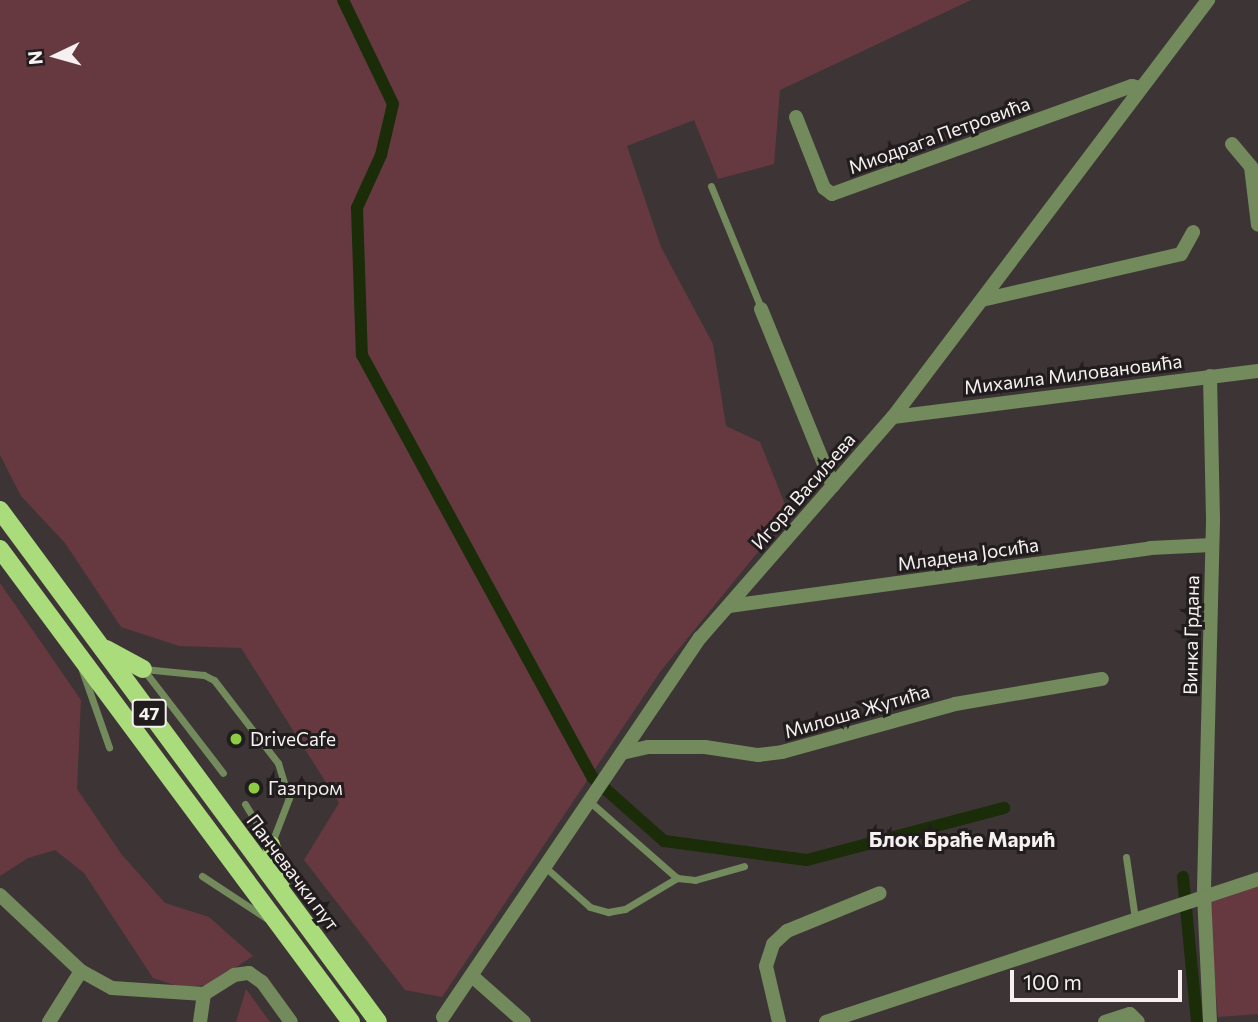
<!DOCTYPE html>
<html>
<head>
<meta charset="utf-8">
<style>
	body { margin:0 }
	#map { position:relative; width:1258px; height:1022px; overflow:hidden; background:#3d3435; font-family:Commissioner,sans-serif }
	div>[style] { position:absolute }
	.green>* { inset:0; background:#663941 }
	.canal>* { height:12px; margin:-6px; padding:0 6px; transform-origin:6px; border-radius:6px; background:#1b2c08 }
	.service>* { height:7px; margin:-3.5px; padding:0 3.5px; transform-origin:3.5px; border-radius:3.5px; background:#728a5c }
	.minor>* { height:14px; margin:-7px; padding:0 7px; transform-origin:7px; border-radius:7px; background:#728a5c }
	.primary>* { height:18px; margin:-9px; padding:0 9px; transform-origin:9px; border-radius:9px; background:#abdc7b }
	.dots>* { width:19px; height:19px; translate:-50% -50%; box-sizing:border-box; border:4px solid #211c1d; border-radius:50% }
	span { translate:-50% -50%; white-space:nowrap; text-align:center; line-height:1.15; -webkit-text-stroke:6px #211c1d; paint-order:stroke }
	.shield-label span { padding:2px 5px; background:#211c1d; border:2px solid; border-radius:5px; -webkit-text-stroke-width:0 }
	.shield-label { font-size:18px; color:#f6f0f0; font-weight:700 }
	.street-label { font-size:19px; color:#f6f0f0 }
	.poi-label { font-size:19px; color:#f6f0f0 }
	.left { translate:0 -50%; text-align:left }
	.neighbourhood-label { font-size:21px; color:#f6f0f0; font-weight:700 }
	.north { position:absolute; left:21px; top:21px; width:70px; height:70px; -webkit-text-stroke:5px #211c1d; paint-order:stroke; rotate:265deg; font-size:19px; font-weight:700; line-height:28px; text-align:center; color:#f6f0f0 }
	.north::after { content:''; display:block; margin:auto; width:24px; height:32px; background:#f6f0f0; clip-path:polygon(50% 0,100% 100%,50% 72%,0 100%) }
	.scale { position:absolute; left:1010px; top:970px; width:172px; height:32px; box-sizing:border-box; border:4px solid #f6f0f0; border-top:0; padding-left:9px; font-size:21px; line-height:24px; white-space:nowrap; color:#f6f0f0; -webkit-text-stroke:5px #211c1d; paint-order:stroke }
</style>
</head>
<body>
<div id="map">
	<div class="green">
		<div style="clip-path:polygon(0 0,971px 0,780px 90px,774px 164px,718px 179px,694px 120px,627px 146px,661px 247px,713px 344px,726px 426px,760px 442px,789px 514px,660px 672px,442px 997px,405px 990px,304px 860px,339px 803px,241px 648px,179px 646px,121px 627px,65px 543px,21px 496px,0 455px)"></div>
		<div style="clip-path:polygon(0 583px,81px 700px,77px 789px,122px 855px,165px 903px,209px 917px,253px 956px,209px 985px,180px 987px,153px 978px,84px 873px,55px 850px,28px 858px,0 876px)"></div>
		<div style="clip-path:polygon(1258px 885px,1258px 1014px,1218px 1017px,1207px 898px)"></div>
		<div style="clip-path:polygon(246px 989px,270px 1022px,236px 1022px)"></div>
	</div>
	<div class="canal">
		<div style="left:343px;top:0;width:115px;rotate:64.3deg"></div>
		<div style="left:393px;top:104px;width:52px;rotate:103.2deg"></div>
		<div style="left:381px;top:155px;width:58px;rotate:114.4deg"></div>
		<div style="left:357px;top:208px;width:147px;rotate:88.1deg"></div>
		<div style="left:362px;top:355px;width:482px;rotate:61.4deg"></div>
		<div style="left:593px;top:778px;width:95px;rotate:41.6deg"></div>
		<div style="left:664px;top:841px;width:144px;rotate:7.6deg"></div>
		<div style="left:807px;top:860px;width:204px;rotate:-14.8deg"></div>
		<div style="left:1183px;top:877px;width:146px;rotate:84.5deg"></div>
	</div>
	<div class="service">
		<div style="left:711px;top:186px;width:132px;rotate:67.7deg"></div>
		<div style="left:143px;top:669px;width:131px;rotate:52.4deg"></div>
		<div style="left:144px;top:669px;width:60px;rotate:5.7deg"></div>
		<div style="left:204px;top:675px;width:11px;rotate:27deg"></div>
		<div style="left:214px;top:680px;width:105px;rotate:52.4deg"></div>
		<div style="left:278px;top:763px;width:37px;rotate:73deg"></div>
		<div style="left:289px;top:798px;width:50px;rotate:111deg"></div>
		<div style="left:82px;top:670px;width:82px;rotate:70.7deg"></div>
		<div style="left:589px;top:801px;width:117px;rotate:41.2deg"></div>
		<div style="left:245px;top:804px;width:48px;rotate:58.6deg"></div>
		<div style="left:1126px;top:857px;width:63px;rotate:81.7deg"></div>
		<div style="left:545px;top:867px;width:60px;rotate:41.6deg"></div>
		<div style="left:590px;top:907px;width:19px;rotate:16deg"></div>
		<div style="left:608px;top:912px;width:17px;rotate:-10deg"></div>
		<div style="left:625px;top:909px;width:61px;rotate:-30.8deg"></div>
		<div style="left:677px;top:878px;width:18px;rotate:6deg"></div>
		<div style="left:695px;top:880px;width:51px;rotate:-15.9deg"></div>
		<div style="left:202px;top:876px;width:80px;rotate:33.3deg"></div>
	</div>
	<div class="minor">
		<div style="left:796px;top:117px;width:76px;rotate:68.5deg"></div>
		<div style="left:824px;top:188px;width:10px;rotate:37deg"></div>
		<div style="left:832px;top:194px;width:319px;rotate:-19.8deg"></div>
		<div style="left:1132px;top:86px;width:9px;rotate:13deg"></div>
		<div style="left:1232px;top:144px;width:30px;rotate:50deg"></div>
		<div style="left:1251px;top:167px;width:58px;rotate:83.1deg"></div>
		<div style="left:982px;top:300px;width:204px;rotate:-13deg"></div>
		<div style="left:1181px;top:254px;width:25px;rotate:-61deg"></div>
		<div style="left:761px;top:309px;width:191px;rotate:67.9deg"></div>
		<div style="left:1210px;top:376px;width:145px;rotate:88.8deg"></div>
		<div style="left:1213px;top:521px;width:374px;rotate:91.4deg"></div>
		<div style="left:1204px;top:895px;width:127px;rotate:87.3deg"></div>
		<div style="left:893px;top:417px;width:368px;rotate:-7.2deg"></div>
		<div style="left:729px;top:606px;width:425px;rotate:-7.8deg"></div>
		<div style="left:1150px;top:548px;width:62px;rotate:-2.8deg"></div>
		<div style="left:622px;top:753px;width:27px;rotate:-13deg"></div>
		<div style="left:648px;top:747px;width:57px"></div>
		<div style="left:705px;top:747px;width:54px;rotate:8.6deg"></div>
		<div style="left:758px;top:755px;width:24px;rotate:-7deg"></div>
		<div style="left:782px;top:752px;width:180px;rotate:-15.5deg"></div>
		<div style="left:955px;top:704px;width:149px;rotate:-9.7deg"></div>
		<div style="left:0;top:895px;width:111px;rotate:43.2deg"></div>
		<div style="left:81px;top:971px;width:35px;rotate:29deg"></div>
		<div style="left:112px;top:988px;width:92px;rotate:3.7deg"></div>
		<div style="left:204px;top:994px;width:36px;rotate:-32deg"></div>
		<div style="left:234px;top:975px;width:15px;rotate:-8deg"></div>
		<div style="left:249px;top:973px;width:16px;rotate:35deg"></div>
		<div style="left:262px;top:982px;width:49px;rotate:54.1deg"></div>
		<div style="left:472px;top:976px;width:69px;rotate:41.5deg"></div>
		<div style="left:443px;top:1017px;width:458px;rotate:-55.9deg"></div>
		<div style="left:700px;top:638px;width:293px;rotate:-48.9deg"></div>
		<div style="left:893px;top:417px;width:523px;rotate:-52.93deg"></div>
		<div style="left:49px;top:1022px;width:60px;rotate:-57.9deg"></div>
		<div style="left:200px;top:1022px;width:28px;rotate:-82deg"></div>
		<div style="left:779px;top:1022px;width:57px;rotate:-103.1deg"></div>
		<div style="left:766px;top:966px;width:23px;rotate:-72deg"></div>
		<div style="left:773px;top:944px;width:19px;rotate:-43deg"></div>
		<div style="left:787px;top:931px;width:100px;rotate:-22.2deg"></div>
		<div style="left:826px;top:1022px;width:455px;rotate:-18.3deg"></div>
		<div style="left:1105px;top:1022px;width:26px;rotate:-18deg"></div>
		<div style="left:1130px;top:1014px;width:11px;rotate:45deg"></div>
	</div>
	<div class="primary">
		<div style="left:0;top:510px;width:636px;rotate:53.56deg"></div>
		<div style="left:0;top:549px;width:589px;rotate:53.42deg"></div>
		<div style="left:106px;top:649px;width:42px;rotate:28.4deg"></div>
		<div style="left:271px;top:845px;width:38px;rotate:75deg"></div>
	</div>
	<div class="dots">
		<div style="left:236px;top:739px;background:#8ecd43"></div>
		<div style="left:254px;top:788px;background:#8ecd43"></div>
	</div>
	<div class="shield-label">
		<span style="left:149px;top:713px">47</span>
	</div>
	<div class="street-label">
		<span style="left:939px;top:135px;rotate:-20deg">Миодрага Петровића</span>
		<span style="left:1073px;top:374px;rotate:-7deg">Михаила Миловановића</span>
		<span style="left:803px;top:491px;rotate:-49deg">Игора Васиљева</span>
		<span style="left:968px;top:554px;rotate:-8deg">Младена Јосића</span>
		<span style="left:1191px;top:635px;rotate:-89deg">Винка Грдана</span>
		<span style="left:857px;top:711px;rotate:-16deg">Милоша Жутића</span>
		<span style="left:293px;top:872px;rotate:53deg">Панчевачки пут</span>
	</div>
	<div class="poi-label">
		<span class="left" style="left:250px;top:739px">DriveCafe</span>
		<span class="left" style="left:268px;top:788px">Газпром</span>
	</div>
	<div class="neighbourhood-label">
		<span style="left:962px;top:839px">Блок Браће Марић</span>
	</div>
	<div class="north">N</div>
	<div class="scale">100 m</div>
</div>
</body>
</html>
